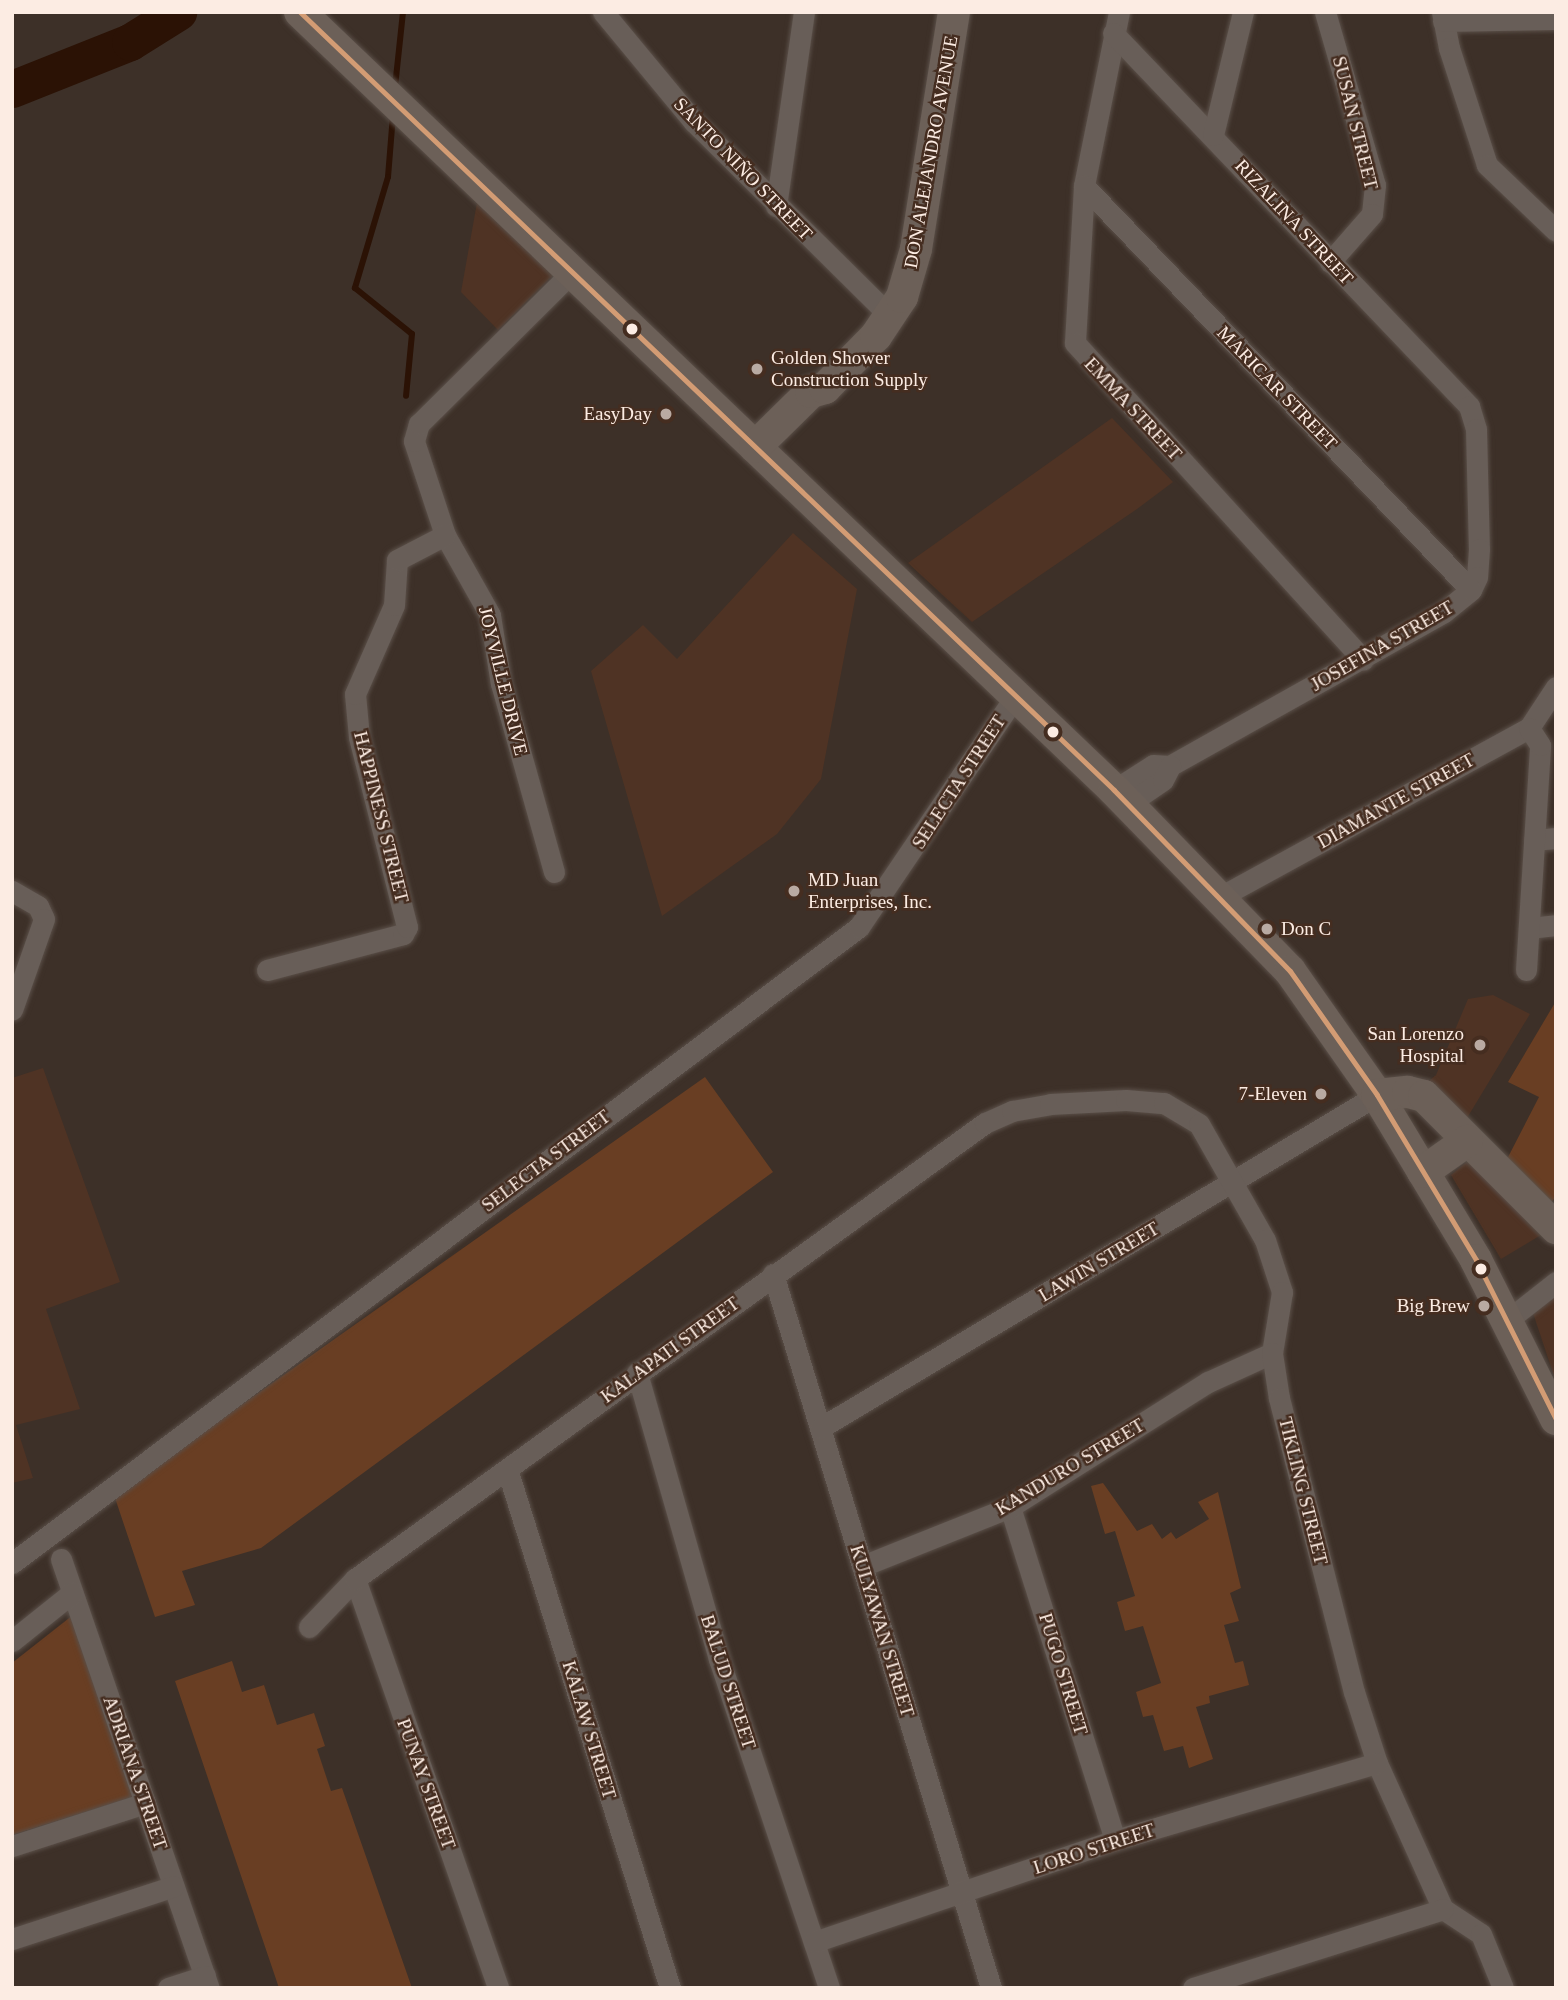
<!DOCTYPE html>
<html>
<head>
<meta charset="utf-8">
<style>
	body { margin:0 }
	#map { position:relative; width:1568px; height:2000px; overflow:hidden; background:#3d3028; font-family:Georgia,serif }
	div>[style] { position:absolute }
	.built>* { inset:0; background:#4f3324 }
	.green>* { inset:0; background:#693e23 }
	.stream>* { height:6px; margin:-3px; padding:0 3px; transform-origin:3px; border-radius:3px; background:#2b1205 }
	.river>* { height:37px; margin:-18.5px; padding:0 18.5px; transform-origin:18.5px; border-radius:18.5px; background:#2b1205 }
	.roads { filter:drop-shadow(0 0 2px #5a4f48) drop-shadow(0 0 2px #5a4f48) }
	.street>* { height:21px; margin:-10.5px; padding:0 10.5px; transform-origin:10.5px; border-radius:10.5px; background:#685e58 }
	.secondary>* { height:32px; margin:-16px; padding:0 16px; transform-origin:16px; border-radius:16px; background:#6c6058 }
	.bus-1>* { height:5px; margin:-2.5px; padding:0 2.5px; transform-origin:2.5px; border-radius:2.5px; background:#d39c74 }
	.dots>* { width:19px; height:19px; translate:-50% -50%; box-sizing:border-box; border:4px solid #452d20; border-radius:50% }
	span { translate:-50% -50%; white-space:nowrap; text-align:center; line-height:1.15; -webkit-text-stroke:5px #452d20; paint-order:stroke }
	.street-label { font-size:19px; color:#fcece3 }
	.poi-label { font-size:19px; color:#fcece3 }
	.left { translate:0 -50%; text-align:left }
	.right { translate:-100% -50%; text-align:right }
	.frame { position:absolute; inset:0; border:14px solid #fcece3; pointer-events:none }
</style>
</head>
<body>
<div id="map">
	<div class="built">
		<div style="clip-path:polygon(478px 197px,554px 274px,498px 330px,461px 292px)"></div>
		<div style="clip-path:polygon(1112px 418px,1173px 482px,1137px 509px,972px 622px,908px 563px)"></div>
		<div style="clip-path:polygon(793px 533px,857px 589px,821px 779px,777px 834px,662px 916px,591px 671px,643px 625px,677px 659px)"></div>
		<div style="clip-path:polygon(1493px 995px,1530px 1014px,1464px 1123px,1423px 1086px,1436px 1075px,1468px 999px)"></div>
		<div style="clip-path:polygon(43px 1068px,120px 1282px,46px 1309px,80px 1409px,16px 1425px,33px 1478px,12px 1483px,12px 1078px)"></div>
		<div style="clip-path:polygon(1469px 1160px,1541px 1235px,1501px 1259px,1451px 1175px)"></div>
		<div style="clip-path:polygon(1556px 1288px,1556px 1382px,1531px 1307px)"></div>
	</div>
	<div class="green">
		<div style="clip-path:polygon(1556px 1001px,1556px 1197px,1550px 1203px,1506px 1161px,1539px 1097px,1508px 1082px)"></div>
		<div style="clip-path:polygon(705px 1077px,773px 1172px,261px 1548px,182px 1571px,195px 1605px,155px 1617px,114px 1495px)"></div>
		<div style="clip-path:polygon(1103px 1483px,1137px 1531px,1152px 1524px,1162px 1539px,1171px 1532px,1176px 1539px,1209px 1519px,1198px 1502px,1218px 1492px,1241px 1588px,1230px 1593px,1239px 1621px,1224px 1625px,1235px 1663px,1243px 1661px,1249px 1685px,1209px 1696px,1210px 1703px,1196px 1707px,1213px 1759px,1189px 1768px,1183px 1746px,1164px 1751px,1153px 1715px,1143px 1717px,1136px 1692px,1161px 1683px,1143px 1626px,1125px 1631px,1117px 1602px,1135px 1596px,1115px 1531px,1105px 1534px,1091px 1486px)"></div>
		<div style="clip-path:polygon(73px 1615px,139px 1795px,12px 1835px,12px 1663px)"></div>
		<div style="clip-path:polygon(232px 1661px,242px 1692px,264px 1685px,277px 1725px,314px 1713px,325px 1746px,317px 1749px,331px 1791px,342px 1788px,412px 1988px,279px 1988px,175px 1681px)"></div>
	</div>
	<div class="stream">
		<div style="left:395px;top:87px;width:75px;rotate:-83.9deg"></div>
		<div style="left:393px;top:115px;width:62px;rotate:94.6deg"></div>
		<div style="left:388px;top:177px;width:116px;rotate:106.6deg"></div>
		<div style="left:355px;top:288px;width:73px;rotate:38.9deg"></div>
		<div style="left:412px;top:334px;width:62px;rotate:95.5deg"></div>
	</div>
	<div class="river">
		<div style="left:12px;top:89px;width:127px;rotate:-21.7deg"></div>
		<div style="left:130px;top:42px;width:57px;rotate:-32deg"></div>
	</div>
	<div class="roads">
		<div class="street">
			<div style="left:603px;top:12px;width:143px;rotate:50.4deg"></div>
			<div style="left:694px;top:122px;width:277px;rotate:44.7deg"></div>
			<div style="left:1119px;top:12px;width:177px;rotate:101.4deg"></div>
			<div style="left:1084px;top:186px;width:157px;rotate:93.3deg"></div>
			<div style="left:1075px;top:343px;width:428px;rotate:47.7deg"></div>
			<div style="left:1325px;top:12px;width:180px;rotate:73.9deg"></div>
			<div style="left:1375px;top:185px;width:29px;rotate:96deg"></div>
			<div style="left:1372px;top:214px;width:64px;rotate:131.2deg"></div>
			<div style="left:1442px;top:12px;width:37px;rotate:79deg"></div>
			<div style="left:1449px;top:48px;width:123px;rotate:72deg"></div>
			<div style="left:1487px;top:165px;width:95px;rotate:43.7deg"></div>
			<div style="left:1443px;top:21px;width:113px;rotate:-1deg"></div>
			<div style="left:1113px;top:33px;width:516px;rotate:46.34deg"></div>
			<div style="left:1469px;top:406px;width:24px;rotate:73deg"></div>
			<div style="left:1476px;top:429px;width:120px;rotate:88.6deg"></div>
			<div style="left:1479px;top:549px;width:28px;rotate:94deg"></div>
			<div style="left:1477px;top:577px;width:14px;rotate:115deg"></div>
			<div style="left:1471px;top:590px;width:35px;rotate:141deg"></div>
			<div style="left:1444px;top:612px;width:314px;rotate:150.7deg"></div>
			<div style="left:1170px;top:766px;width:17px;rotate:-177deg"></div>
			<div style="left:1153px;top:765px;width:46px;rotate:147.3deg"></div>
			<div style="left:1213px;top:135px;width:127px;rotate:-76.3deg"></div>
			<div style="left:1084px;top:186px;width:559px;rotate:46.23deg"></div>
			<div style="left:776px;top:206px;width:196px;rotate:-81.8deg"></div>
			<div style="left:1128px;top:804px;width:42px;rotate:-34.4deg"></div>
			<div style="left:1163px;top:780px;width:16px;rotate:-63deg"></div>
			<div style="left:1534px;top:840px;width:22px;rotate:-5deg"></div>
			<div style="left:554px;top:872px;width:195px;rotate:-105.7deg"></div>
			<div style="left:501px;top:684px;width:70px;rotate:-99.1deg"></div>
			<div style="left:490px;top:615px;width:92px;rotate:-119.4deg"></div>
			<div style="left:445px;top:535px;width:99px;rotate:-108.3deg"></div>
			<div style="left:414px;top:441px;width:18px;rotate:-74deg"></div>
			<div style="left:419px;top:424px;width:216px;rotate:-44.8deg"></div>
			<div style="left:12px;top:891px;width:30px;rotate:30deg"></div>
			<div style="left:38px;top:906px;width:14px;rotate:65deg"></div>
			<div style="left:44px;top:919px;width:96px;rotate:109.4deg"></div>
			<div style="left:1220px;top:897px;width:352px;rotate:-28.7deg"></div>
			<div style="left:1529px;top:728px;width:49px;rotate:-56.6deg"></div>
			<div style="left:1529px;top:928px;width:27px;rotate:-6deg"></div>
			<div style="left:267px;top:970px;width:141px;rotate:-14.8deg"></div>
			<div style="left:403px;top:934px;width:8px;rotate:-60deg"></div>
			<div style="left:407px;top:927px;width:196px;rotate:-104.2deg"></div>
			<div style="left:359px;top:737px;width:43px;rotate:-95.3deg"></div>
			<div style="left:355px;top:694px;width:97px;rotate:-66.3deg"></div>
			<div style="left:394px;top:605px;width:45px;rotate:-86.2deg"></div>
			<div style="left:397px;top:560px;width:54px;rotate:-27.5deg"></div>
			<div style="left:1526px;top:970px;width:225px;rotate:-86.4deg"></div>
			<div style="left:1540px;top:745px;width:20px;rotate:-123deg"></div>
			<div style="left:773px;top:1274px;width:747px;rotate:73.02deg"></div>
			<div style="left:1509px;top:1319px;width:60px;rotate:-38.2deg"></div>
			<div style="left:637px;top:1373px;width:298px;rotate:74deg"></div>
			<div style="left:719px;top:1659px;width:347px;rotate:71.5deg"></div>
			<div style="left:820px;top:1428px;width:649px;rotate:-30.87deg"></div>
			<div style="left:508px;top:1472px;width:541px;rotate:72.57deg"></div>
			<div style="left:1010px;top:1507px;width:349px;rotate:72.5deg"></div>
			<div style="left:61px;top:1559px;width:454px;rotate:71deg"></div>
			<div style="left:12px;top:1563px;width:1059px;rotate:-36.9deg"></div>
			<div style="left:859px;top:927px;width:278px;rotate:-55.9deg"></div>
			<div style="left:862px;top:1566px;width:159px;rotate:-21.7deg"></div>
			<div style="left:1010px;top:1507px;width:234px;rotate:-32.3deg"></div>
			<div style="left:1208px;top:1382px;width:70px;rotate:-24.4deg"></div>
			<div style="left:355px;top:1579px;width:433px;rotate:70.7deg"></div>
			<div style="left:309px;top:1627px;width:66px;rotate:-46.2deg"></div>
			<div style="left:355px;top:1579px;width:778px;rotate:-35.9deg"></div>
			<div style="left:985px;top:1123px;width:30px;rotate:-24deg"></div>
			<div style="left:1012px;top:1111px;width:39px;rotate:-10deg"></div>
			<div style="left:1050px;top:1104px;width:76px;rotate:-3deg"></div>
			<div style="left:1126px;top:1100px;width:38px;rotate:5deg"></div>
			<div style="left:1164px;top:1103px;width:41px;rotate:31deg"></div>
			<div style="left:1199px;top:1124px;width:133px;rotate:60.4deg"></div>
			<div style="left:1265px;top:1240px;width:55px;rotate:71.9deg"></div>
			<div style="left:1282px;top:1292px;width:62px;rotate:99.3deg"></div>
			<div style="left:1272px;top:1353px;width:46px;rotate:81.2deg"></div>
			<div style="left:1279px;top:1398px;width:303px;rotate:75.7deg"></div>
			<div style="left:1354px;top:1692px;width:75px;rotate:72.1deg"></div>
			<div style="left:1377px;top:1763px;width:160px;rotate:65.7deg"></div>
			<div style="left:1443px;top:1909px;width:45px;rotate:33.3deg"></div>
			<div style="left:1481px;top:1934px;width:58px;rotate:67.8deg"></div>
			<div style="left:12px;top:1641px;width:77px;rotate:-38.7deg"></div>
			<div style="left:12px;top:1846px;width:140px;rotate:-17.9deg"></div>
			<div style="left:12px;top:1939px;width:170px;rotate:-18.1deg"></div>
			<div style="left:814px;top:1942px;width:318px;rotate:-18.7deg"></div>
			<div style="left:1115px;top:1840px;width:273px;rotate:-16.4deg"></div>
			<div style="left:168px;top:1988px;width:39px;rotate:-18deg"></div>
			<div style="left:1193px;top:1988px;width:262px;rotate:-17.5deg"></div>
		</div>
		<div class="secondary">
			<div style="left:300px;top:12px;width:1126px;rotate:43.7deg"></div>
			<div style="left:1114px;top:790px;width:252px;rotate:45.8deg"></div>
			<div style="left:1290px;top:971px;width:151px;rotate:54.9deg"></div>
			<div style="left:1377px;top:1095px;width:192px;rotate:59deg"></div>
			<div style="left:1476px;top:1260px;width:178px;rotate:63.3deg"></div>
			<div style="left:755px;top:447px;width:78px;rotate:-44.5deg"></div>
			<div style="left:811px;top:392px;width:15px;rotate:-16deg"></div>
			<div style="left:825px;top:388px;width:73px;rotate:-45.6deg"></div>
			<div style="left:876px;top:336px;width:47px;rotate:-56.3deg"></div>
			<div style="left:902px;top:297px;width:50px;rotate:-73.7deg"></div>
			<div style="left:916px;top:249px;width:240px;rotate:-80.9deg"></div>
			<div style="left:1377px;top:1095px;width:31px;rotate:-6deg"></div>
			<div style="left:1408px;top:1092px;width:16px;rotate:14deg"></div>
			<div style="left:1424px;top:1096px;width:187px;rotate:45deg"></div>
			<div style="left:1423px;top:1172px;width:54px;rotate:-35.2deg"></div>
		</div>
	</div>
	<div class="bus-1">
		<div style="left:300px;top:12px;width:1126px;rotate:43.7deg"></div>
		<div style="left:1114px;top:790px;width:252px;rotate:45.8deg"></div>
		<div style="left:1290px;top:971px;width:151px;rotate:54.9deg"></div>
		<div style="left:1377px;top:1095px;width:192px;rotate:59deg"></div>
		<div style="left:1476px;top:1260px;width:178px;rotate:63.3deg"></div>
	</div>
	<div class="dots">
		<div style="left:632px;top:329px;background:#fcece3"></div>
		<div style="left:757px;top:369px;background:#b9aaa2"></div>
		<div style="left:666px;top:414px;background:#b9aaa2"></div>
		<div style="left:1053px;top:732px;background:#fcece3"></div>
		<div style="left:794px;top:891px;background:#b9aaa2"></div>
		<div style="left:1267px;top:929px;background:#b9aaa2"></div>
		<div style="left:1480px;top:1045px;background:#b9aaa2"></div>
		<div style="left:1321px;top:1094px;background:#b9aaa2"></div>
		<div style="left:1481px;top:1269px;background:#fcece3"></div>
		<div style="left:1484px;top:1306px;background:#b9aaa2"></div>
	</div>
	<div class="street-label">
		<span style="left:1355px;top:123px;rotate:76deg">SUSAN STREET</span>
		<span style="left:931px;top:152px;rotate:-80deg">DON ALEJANDRO AVENUE</span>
		<span style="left:743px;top:169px;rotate:46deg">SANTO NIÑO STREET</span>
		<span style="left:1294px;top:222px;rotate:47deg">RIZALINA STREET</span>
		<span style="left:1277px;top:388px;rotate:46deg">MARICAR STREET</span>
		<span style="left:1133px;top:409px;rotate:47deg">EMMA STREET</span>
		<span style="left:1382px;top:646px;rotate:-30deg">JOSEFINA STREET</span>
		<span style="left:503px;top:681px;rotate:76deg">JOYVILLE DRIVE</span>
		<span style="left:959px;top:782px;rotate:-57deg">SELECTA STREET</span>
		<span style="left:1396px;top:801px;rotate:-29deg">DIAMANTE STREET</span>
		<span style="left:381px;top:817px;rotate:76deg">HAPPINESS STREET</span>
		<span style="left:546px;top:1161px;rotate:-37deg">SELECTA STREET</span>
		<span style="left:1099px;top:1262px;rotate:-31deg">LAWIN STREET</span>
		<span style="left:670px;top:1350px;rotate:-36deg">KALAPATI STREET</span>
		<span style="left:1070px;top:1467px;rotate:-31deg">KANDURO STREET</span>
		<span style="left:1303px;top:1491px;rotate:76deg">TIKLING STREET</span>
		<span style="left:882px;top:1631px;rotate:73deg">KULYAWAN STREET</span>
		<span style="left:1063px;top:1674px;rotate:73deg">PUGO STREET</span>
		<span style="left:728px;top:1682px;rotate:72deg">BALUD STREET</span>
		<span style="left:589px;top:1730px;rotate:73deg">KALAW STREET</span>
		<span style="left:135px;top:1773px;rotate:71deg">ADRIANA STREET</span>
		<span style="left:426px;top:1784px;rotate:70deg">PUNAY STREET</span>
		<span style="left:1094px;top:1849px;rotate:-18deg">LORO STREET</span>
	</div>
	<div class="poi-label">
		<span class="left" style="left:771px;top:369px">Golden Shower<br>Construction Supply</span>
		<span class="right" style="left:652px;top:414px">EasyDay</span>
		<span class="left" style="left:808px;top:891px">MD Juan<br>Enterprises, Inc.</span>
		<span class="left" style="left:1281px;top:929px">Don C</span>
		<span class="right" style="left:1464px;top:1045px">San Lorenzo<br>Hospital</span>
		<span class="right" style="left:1307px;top:1094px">7-Eleven</span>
		<span class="right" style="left:1470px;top:1306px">Big Brew</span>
	</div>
	<div class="frame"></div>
</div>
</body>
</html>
